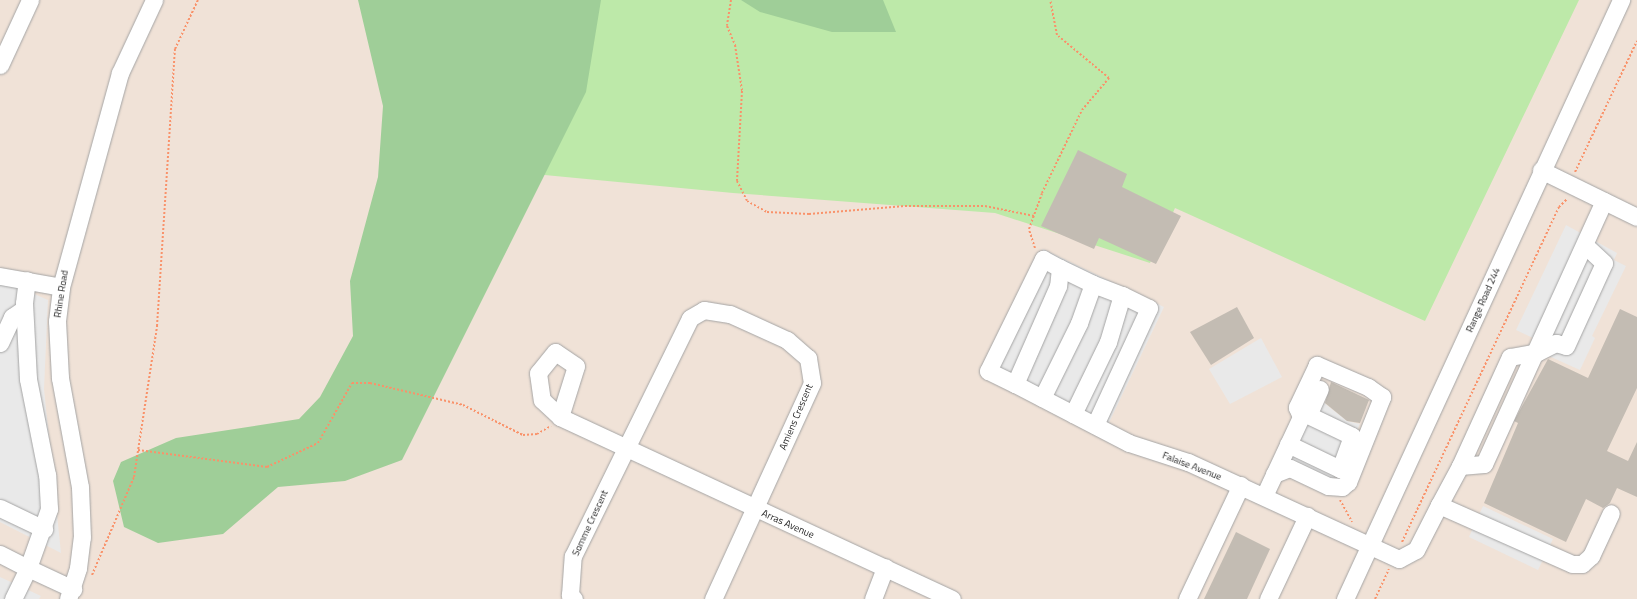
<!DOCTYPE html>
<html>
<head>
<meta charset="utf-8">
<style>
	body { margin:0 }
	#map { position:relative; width:1637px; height:599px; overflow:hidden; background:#efede3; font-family:"Titillium Web",sans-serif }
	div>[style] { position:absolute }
	.military>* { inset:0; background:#f0e2d7 }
	.grass>* { inset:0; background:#bde9a9 }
	.forest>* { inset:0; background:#9fce98 }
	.parking>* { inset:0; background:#e9e9e9 }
	.building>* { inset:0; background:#c3bcb3 }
	.path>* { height:2px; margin-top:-1px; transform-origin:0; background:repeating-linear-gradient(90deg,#f9926a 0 2px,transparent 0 4px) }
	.roads { filter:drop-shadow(0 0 1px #a4a4a4) drop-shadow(0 0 1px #a4a4a4) }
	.minor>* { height:17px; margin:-8.5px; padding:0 8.5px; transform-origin:8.5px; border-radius:8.5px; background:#fff }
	span { translate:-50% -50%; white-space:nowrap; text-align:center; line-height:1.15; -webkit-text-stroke:3.5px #fff; paint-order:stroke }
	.street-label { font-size:10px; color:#1d1d1d }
</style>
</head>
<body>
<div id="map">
	<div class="military">
		<div style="clip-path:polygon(0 0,1637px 0,1637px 599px,0 599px)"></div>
	</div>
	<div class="grass">
		<div style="clip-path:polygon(396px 0,1579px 0,1425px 321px,1175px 208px,1150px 263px,995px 213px,733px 193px,398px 161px)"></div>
	</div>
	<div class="forest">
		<div style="clip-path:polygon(358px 0,601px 0,586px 92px,402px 460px,345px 481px,278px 487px,223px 534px,158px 543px,124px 527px,113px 481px,121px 462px,176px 438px,299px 419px,320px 397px,353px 336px,350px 281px,378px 177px,383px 106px)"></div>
		<div style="clip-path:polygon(741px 0,883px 0,896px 32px,832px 32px,760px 12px)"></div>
	</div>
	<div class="parking">
		<div style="clip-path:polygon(1566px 225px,1617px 253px,1614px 260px,1626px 266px,1592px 336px,1595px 338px,1580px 370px,1551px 357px,1533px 338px,1516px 330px)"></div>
		<div style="clip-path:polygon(1043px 249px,1164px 307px,1106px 429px,984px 368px)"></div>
		<div style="clip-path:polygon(0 279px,48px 300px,44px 389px,61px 553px,0 522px)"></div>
		<div style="clip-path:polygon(1261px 338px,1282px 377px,1230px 404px,1209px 369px)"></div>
		<div style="clip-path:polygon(1323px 402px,1347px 421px,1360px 424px,1332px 482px,1288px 464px,1303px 420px)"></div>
		<div style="clip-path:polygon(1483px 506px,1553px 539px,1538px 570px,1469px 537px)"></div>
		<div style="clip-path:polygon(0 577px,41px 596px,39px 599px,0 599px)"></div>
	</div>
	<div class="building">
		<div style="clip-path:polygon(1078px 150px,1127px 174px,1122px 187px,1181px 216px,1156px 264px,1099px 238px,1094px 249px,1041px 226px)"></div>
		<div style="clip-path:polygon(1237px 307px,1254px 338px,1211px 365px,1190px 332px)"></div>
		<div style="clip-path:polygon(1620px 309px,1637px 317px,1637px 388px,1607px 451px,1628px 461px,1637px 442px,1637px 497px,1617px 488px,1610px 503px,1603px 508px,1586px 499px,1566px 542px,1484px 503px,1518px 423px,1514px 421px,1548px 359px,1588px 378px)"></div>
		<div style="clip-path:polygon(1331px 382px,1369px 400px,1360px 423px,1347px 421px,1325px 403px)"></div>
		<div style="clip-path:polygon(1236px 532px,1270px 549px,1247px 599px,1204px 599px)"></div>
	</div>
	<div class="path">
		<div style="left:731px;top:0;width:26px;rotate:99deg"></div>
		<div style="left:727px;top:26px;width:21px;rotate:67deg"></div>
		<div style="left:735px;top:45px;width:47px;rotate:81.3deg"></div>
		<div style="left:742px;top:91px;width:90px;rotate:93.2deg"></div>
		<div style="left:737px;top:181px;width:22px;rotate:63deg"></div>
		<div style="left:747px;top:201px;width:23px;rotate:29deg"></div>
		<div style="left:767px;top:212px;width:42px;rotate:2.7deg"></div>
		<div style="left:809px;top:214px;width:96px;rotate:-4.8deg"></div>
		<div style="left:905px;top:206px;width:80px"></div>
		<div style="left:985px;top:206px;width:50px;rotate:11.5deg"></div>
		<div style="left:1575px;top:172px;width:145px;rotate:-64.7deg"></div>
		<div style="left:1035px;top:248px;width:20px;rotate:-108deg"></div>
		<div style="left:1029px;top:229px;width:38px;rotate:-70deg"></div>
		<div style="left:1042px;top:193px;width:92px;rotate:-64.3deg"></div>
		<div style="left:1082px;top:110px;width:42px;rotate:-49.8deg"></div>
		<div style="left:1109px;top:78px;width:67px;rotate:-140.4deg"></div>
		<div style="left:1057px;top:35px;width:36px;rotate:-101deg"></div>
		<div style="left:138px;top:450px;width:130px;rotate:7.5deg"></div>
		<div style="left:267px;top:467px;width:56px;rotate:-25.2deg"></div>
		<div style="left:318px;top:443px;width:69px;rotate:-60.5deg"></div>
		<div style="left:352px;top:383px;width:18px"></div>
		<div style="left:370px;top:383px;width:96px;rotate:13.3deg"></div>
		<div style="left:463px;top:405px;width:67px;rotate:26.6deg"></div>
		<div style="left:523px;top:435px;width:14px;rotate:-4deg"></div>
		<div style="left:537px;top:434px;width:16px;rotate:-30deg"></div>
		<div style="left:1340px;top:500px;width:25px;rotate:61deg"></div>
		<div style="left:1402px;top:542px;width:370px;rotate:-64.9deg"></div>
		<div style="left:1559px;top:207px;width:11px;rotate:-45deg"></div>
		<div style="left:92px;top:575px;width:107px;rotate:-66.8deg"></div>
		<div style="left:134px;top:477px;width:153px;rotate:-81.3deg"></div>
		<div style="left:157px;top:326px;width:278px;rotate:-86.3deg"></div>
		<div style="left:175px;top:49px;width:54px;rotate:-64.9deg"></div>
		<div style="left:1375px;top:599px;width:33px;rotate:-65deg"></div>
	</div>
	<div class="roads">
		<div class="minor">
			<div style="left:0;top:65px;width:72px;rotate:-65.2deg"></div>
			<div style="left:1541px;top:170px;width:107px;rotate:26.1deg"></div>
			<div style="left:0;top:276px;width:62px;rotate:10.2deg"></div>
			<div style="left:1093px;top:284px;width:31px;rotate:21deg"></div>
			<div style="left:0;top:343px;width:29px;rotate:-65deg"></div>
			<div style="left:12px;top:317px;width:14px;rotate:-34deg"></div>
			<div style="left:1015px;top:384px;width:128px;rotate:27.4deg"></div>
			<div style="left:1129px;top:443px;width:62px;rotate:17.9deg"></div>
			<div style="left:1188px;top:462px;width:232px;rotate:24.7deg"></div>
			<div style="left:1399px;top:559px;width:19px;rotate:-28deg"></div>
			<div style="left:1416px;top:550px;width:51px;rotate:-62.9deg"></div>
			<div style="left:1439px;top:505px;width:145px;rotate:23.9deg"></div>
			<div style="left:1572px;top:564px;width:10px"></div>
			<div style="left:1582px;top:564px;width:12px;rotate:-42deg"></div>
			<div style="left:1591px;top:556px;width:47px;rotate:-65.1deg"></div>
			<div style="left:1042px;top:398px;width:84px;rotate:-63.7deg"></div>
			<div style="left:1079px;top:323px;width:41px;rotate:-70.3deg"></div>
			<div style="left:1093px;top:284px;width:37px;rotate:-154deg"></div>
			<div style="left:1060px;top:268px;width:18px;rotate:96deg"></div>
			<div style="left:1058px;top:286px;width:107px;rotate:113.7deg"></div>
			<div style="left:1015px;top:384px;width:30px;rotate:-154deg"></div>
			<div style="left:988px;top:371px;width:125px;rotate:-63.8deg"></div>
			<div style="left:1043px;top:259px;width:19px;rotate:28deg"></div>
			<div style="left:1073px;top:414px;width:80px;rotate:-64.1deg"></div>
			<div style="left:1108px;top:342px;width:49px;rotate:-73.4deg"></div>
			<div style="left:1122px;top:295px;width:30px;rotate:26deg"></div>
			<div style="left:1149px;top:308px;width:129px;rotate:114.8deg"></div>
			<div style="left:560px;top:417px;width:53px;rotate:-72.6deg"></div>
			<div style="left:576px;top:366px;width:25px;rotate:-146deg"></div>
			<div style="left:555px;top:352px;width:27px;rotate:129deg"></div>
			<div style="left:538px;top:373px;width:27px;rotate:82deg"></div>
			<div style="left:542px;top:400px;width:25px;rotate:43deg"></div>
			<div style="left:560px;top:417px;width:432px;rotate:24.9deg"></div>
			<div style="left:1288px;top:444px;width:58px;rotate:25.7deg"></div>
			<div style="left:1340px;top:469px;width:35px;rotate:-70deg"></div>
			<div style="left:1352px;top:436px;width:51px;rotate:-154.4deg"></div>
			<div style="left:1460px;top:466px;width:120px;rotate:-65.4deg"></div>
			<div style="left:1510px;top:357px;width:28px;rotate:-10deg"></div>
			<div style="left:1538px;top:352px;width:20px;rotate:-27deg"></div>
			<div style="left:1556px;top:343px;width:10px;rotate:17deg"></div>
			<div style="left:1566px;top:346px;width:91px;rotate:-65.4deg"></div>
			<div style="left:1604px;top:263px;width:26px;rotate:-137deg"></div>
			<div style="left:1274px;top:474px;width:17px;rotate:-21deg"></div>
			<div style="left:1290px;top:468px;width:42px;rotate:25.3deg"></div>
			<div style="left:1328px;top:486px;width:14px;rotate:4deg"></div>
			<div style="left:1342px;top:487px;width:8px;rotate:-40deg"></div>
			<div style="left:1348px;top:482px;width:92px;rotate:-68.2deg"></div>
			<div style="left:1382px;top:397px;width:17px;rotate:-144deg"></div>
			<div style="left:1368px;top:387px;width:56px;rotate:-156.7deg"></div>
			<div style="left:1317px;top:365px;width:47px;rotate:115.5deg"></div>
			<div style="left:1297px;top:407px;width:11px;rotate:68deg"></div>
			<div style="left:1264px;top:496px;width:87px;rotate:-64.9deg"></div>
			<div style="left:1301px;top:417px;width:11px;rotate:-34deg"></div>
			<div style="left:1310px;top:411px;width:24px;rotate:-66deg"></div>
			<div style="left:1439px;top:505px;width:44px;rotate:-61.7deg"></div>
			<div style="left:1460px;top:466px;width:24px;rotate:-5deg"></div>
			<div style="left:1484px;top:464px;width:289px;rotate:-65.5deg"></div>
			<div style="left:0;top:508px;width:49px;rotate:25.5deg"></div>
			<div style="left:0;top:554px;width:31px;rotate:27deg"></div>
			<div style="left:28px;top:568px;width:63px;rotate:-70.4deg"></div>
			<div style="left:49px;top:509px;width:34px;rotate:-93deg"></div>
			<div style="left:47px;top:475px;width:98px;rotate:-101.2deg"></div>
			<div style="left:28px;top:379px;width:76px;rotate:-93deg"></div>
			<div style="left:24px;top:303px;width:23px;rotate:-83deg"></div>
			<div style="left:13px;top:599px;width:34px;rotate:-64deg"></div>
			<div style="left:28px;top:568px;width:50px;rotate:25deg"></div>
			<div style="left:68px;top:599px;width:33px;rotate:-72deg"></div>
			<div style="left:78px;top:568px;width:31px;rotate:-83deg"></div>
			<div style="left:82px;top:537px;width:50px;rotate:-92.3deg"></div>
			<div style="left:80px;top:487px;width:111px;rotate:-100.4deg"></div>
			<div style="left:60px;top:378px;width:57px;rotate:-93deg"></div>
			<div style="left:57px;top:321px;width:34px;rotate:-83deg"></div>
			<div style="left:61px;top:287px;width:222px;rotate:-74.6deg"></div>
			<div style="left:120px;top:73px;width:81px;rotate:-65deg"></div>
			<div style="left:574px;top:599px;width:6px;rotate:-135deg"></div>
			<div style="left:570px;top:595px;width:39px;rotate:-86deg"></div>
			<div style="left:573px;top:556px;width:265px;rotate:-63.8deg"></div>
			<div style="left:690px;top:318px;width:16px;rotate:-30deg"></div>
			<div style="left:704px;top:310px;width:26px;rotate:9deg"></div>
			<div style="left:730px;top:314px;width:63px;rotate:24.5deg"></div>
			<div style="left:787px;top:340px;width:28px;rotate:41deg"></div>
			<div style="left:808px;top:358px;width:25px;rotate:81deg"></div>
			<div style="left:812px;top:383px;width:238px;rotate:114.6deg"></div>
			<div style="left:873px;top:599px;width:34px;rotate:-69deg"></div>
			<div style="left:1187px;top:599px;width:126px;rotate:-64.7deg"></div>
			<div style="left:1268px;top:599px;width:92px;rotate:-64.8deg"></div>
			<div style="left:1345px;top:599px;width:660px;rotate:-65.26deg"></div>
		</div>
	</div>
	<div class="street-label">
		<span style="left:61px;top:294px;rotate:-81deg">Rhine Road</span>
		<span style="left:1483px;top:300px;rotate:-66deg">Range Road 244</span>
		<span style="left:796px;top:417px;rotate:-67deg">Amiens Crescent</span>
		<span style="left:1192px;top:466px;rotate:21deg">Falaise Avenue</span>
		<span style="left:590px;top:523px;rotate:-65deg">Somme Crescent</span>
		<span style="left:788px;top:524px;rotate:24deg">Arras Avenue</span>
	</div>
</div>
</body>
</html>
